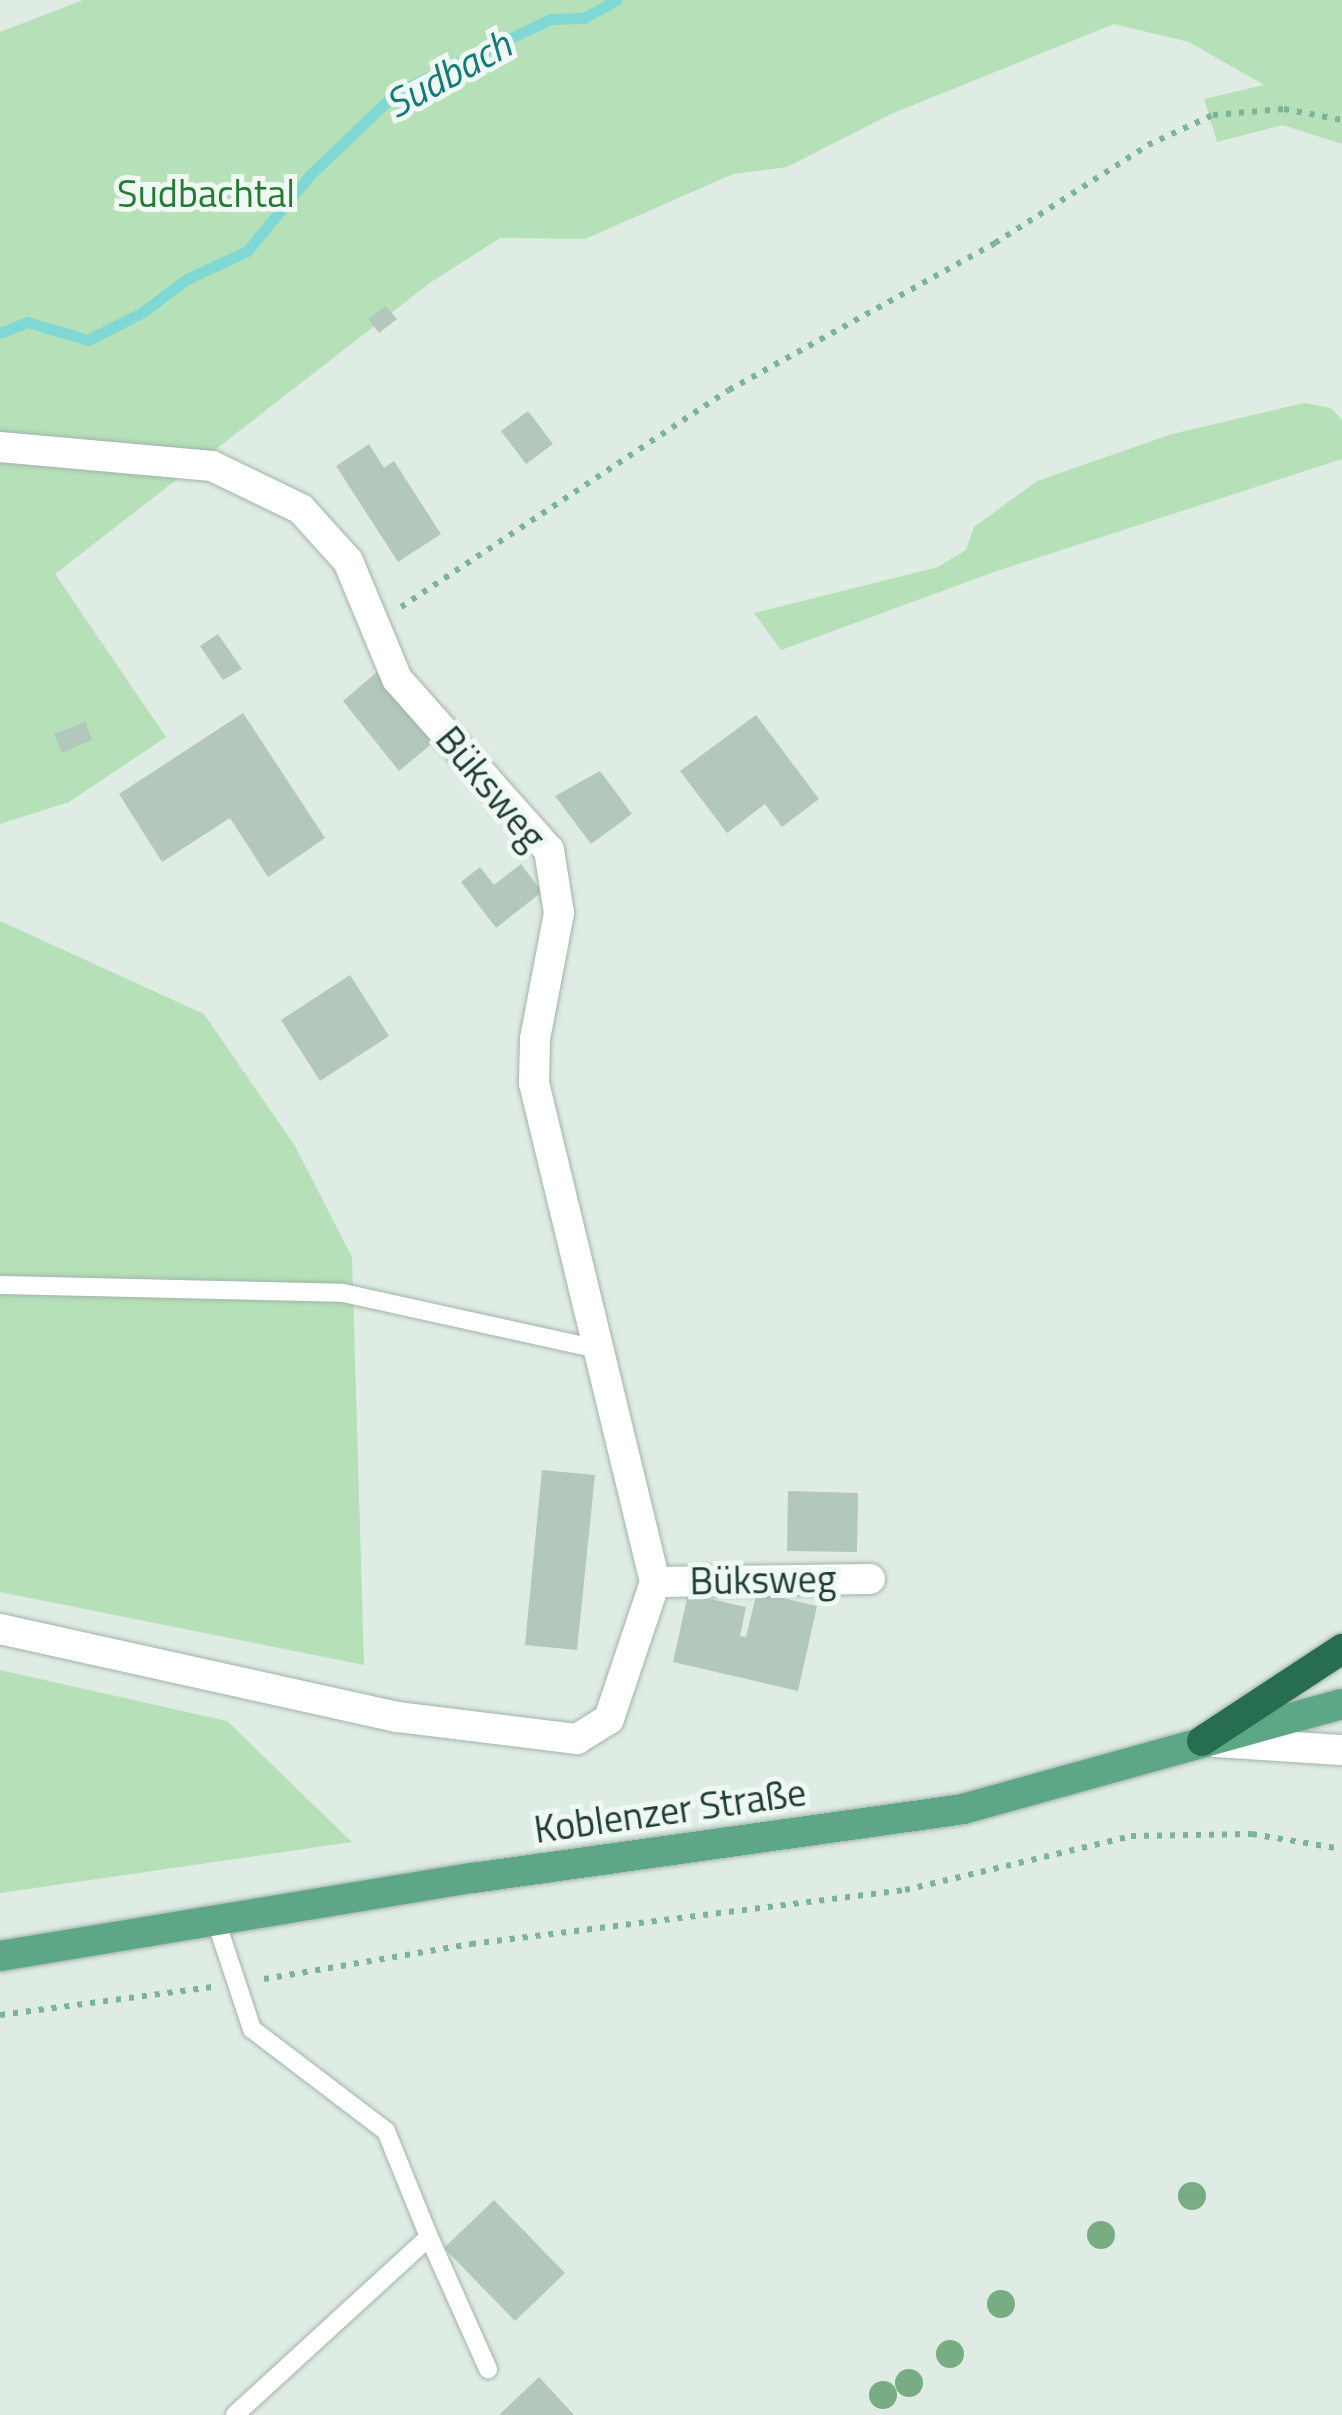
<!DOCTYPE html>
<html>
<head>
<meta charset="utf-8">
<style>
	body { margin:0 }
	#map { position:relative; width:1342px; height:2415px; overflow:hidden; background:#dfece4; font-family:"Titillium Web",sans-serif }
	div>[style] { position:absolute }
	.green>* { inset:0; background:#b5e0b8 }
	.stream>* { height:11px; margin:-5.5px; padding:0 5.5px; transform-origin:5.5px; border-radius:5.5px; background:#80d8d5 }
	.building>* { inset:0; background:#b4c7bc }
	.path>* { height:6px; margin-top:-3px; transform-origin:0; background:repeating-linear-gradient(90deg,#7cb497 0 5px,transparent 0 13px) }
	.roads { filter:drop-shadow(0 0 2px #a1b4aa) drop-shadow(0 0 2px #a1b4aa) }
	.lane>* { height:18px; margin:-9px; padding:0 9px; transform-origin:9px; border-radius:9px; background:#fff }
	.street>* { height:30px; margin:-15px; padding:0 15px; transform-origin:15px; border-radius:15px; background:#fff }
	.secondary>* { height:30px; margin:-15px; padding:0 15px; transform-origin:15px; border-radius:15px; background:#fff }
	.primary>* { height:30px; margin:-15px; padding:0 15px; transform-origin:15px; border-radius:15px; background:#5ea786 }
	.highway>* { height:30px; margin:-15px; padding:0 15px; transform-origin:15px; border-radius:15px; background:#276e51 }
	.trees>* { width:28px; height:28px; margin:-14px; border-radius:50%; background:#78ad83 }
	span { translate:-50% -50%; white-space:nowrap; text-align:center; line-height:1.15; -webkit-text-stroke:10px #f0f8f3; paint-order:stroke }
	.park-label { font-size:38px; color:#247a34 }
	.street-label { font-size:38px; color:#1e3e2f }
	.water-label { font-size:40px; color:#127b79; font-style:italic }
</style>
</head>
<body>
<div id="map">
	<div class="green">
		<div style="clip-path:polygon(83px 0,1342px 0,1342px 144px,1283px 125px,1217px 142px,1204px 99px,1264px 85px,1189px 42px,1114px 24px,891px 114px,787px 167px,733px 174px,585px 239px,500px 238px,431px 282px,55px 574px,166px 737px,69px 802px,0 824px,0 32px)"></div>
		<div style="clip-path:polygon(1304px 403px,1331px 408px,1342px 420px,1342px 459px,997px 571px,781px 650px,754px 613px,938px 567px,966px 550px,974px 527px,1037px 481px,1172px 434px)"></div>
		<div style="clip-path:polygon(0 921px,204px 1014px,295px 1146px,352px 1257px,364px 1665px,0 1592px)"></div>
		<div style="clip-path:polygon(0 1670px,227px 1721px,352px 1842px,0 1893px)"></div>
	</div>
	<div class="stream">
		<div style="left:0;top:333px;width:29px;rotate:-22deg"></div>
		<div style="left:27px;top:322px;width:64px;rotate:16.4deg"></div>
		<div style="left:88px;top:340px;width:62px;rotate:-27deg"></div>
		<div style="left:143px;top:312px;width:53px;rotate:-37.3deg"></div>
		<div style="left:185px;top:280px;width:68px;rotate:-25.1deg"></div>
		<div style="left:247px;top:251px;width:99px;rotate:-50.3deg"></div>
		<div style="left:310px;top:175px;width:120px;rotate:-43.7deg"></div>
		<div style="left:397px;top:92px;width:170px;rotate:-25.4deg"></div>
		<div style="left:551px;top:19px;width:33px;rotate:-2deg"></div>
		<div style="left:584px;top:18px;width:37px;rotate:-29deg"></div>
	</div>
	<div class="building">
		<div style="clip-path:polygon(386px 306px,397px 319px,379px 333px,368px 319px)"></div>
		<div style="clip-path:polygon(528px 411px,553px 444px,526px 464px,501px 431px)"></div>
		<div style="clip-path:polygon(369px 444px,384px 468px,394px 461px,441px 534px,398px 562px,336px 466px)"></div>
		<div style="clip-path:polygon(218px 634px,242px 669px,223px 680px,200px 646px)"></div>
		<div style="clip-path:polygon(377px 672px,434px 742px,399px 771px,343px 701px)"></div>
		<div style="clip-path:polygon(243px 713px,325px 838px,268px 877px,230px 818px,162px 862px,119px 794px)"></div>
		<div style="clip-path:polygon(756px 715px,819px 799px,782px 827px,765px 804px,727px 833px,680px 771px)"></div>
		<div style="clip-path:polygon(85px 722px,92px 740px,62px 753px,54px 734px)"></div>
		<div style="clip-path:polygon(600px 771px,632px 814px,591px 844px,555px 796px)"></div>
		<div style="clip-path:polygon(521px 864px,542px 892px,496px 928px,461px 882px,480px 867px,494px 885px)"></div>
		<div style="clip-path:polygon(350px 975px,389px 1036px,320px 1081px,281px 1020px)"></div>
		<div style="clip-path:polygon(542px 1470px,595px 1475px,577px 1650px,525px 1645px)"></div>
		<div style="clip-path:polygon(788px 1491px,858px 1493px,857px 1552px,787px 1551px)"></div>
		<div style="clip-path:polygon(757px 1592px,817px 1606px,798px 1691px,673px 1662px,688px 1594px,746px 1607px,740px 1636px,746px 1637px)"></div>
		<div style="clip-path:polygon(494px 2200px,565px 2273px,515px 2321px,444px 2248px)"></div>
		<div style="clip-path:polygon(539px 2377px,574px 2415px,499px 2415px)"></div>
	</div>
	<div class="path">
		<div style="left:401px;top:607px;width:393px;rotate:-33.5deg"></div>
		<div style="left:729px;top:390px;width:304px;rotate:-28.9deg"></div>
		<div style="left:995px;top:243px;width:182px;rotate:-32.6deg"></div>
		<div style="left:1148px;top:145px;width:72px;rotate:-24.8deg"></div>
		<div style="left:1213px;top:115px;width:71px;rotate:-4.8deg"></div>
		<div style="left:1284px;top:109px;width:59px;rotate:10.7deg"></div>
		<div style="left:264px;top:1979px;width:210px;rotate:-9.6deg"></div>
		<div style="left:471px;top:1944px;width:437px;rotate:-7.1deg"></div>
		<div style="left:905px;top:1890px;width:232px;rotate:-13.4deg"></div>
		<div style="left:1131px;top:1836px;width:121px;rotate:-0.9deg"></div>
		<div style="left:1252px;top:1834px;width:91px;rotate:9.5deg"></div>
		<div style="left:0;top:2015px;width:214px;rotate:-7.5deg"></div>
	</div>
	<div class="roads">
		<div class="lane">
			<div style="left:0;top:1285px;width:343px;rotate:1.3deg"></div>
			<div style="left:343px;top:1293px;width:261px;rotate:12.4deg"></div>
			<div style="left:217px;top:1924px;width:111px;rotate:71.6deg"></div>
			<div style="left:252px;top:2029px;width:168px;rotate:37.3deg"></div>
			<div style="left:386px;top:2131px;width:114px;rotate:67.9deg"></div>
			<div style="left:429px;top:2237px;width:263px;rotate:137.5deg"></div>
			<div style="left:429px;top:2237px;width:145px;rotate:65.9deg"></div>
		</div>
		<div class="street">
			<div style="left:0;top:447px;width:213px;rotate:5.1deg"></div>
			<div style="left:212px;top:466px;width:99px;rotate:25.8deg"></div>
			<div style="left:301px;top:509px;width:70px;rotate:47.9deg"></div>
			<div style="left:348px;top:561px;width:128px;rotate:67.4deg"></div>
			<div style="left:397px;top:679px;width:229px;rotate:48.4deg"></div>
			<div style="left:549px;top:850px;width:64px;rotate:81deg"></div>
			<div style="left:559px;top:913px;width:128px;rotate:100.8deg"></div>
			<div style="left:535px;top:1039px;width:44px;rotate:91.3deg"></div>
			<div style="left:534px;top:1083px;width:513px;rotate:76.37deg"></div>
			<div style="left:655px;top:1582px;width:145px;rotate:108.6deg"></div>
			<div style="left:609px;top:1719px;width:38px;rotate:148deg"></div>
			<div style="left:577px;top:1739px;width:181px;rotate:-173deg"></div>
			<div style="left:397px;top:1717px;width:407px;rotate:-167.5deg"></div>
			<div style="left:655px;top:1582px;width:215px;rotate:-0.8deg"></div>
		</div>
		<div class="secondary">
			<div style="left:1215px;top:1742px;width:127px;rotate:3.6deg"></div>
		</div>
		<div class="primary">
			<div style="left:0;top:1956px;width:479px;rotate:-9.4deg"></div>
			<div style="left:473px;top:1878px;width:495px;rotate:-8deg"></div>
			<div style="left:963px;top:1809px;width:393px;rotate:-15.5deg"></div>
		</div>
		<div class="highway">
			<div style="left:1202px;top:1741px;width:168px;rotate:-33.3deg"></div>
		</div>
	</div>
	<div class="trees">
		<div style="left:1192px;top:2196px"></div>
		<div style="left:1101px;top:2235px"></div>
		<div style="left:1001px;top:2304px"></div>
		<div style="left:950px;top:2354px"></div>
		<div style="left:909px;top:2383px"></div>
		<div style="left:883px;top:2395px"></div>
	</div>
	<div class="park-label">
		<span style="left:206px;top:194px">Sudbachtal</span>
	</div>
	<div class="street-label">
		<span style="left:491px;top:788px;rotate:50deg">Büksweg</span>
		<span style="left:763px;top:1580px;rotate:-1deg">Büksweg</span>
		<span style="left:670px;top:1811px;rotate:-8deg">Koblenzer Straße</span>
	</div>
	<div class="water-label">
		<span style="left:448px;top:74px;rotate:-29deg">Sudbach</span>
	</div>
</div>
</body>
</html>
